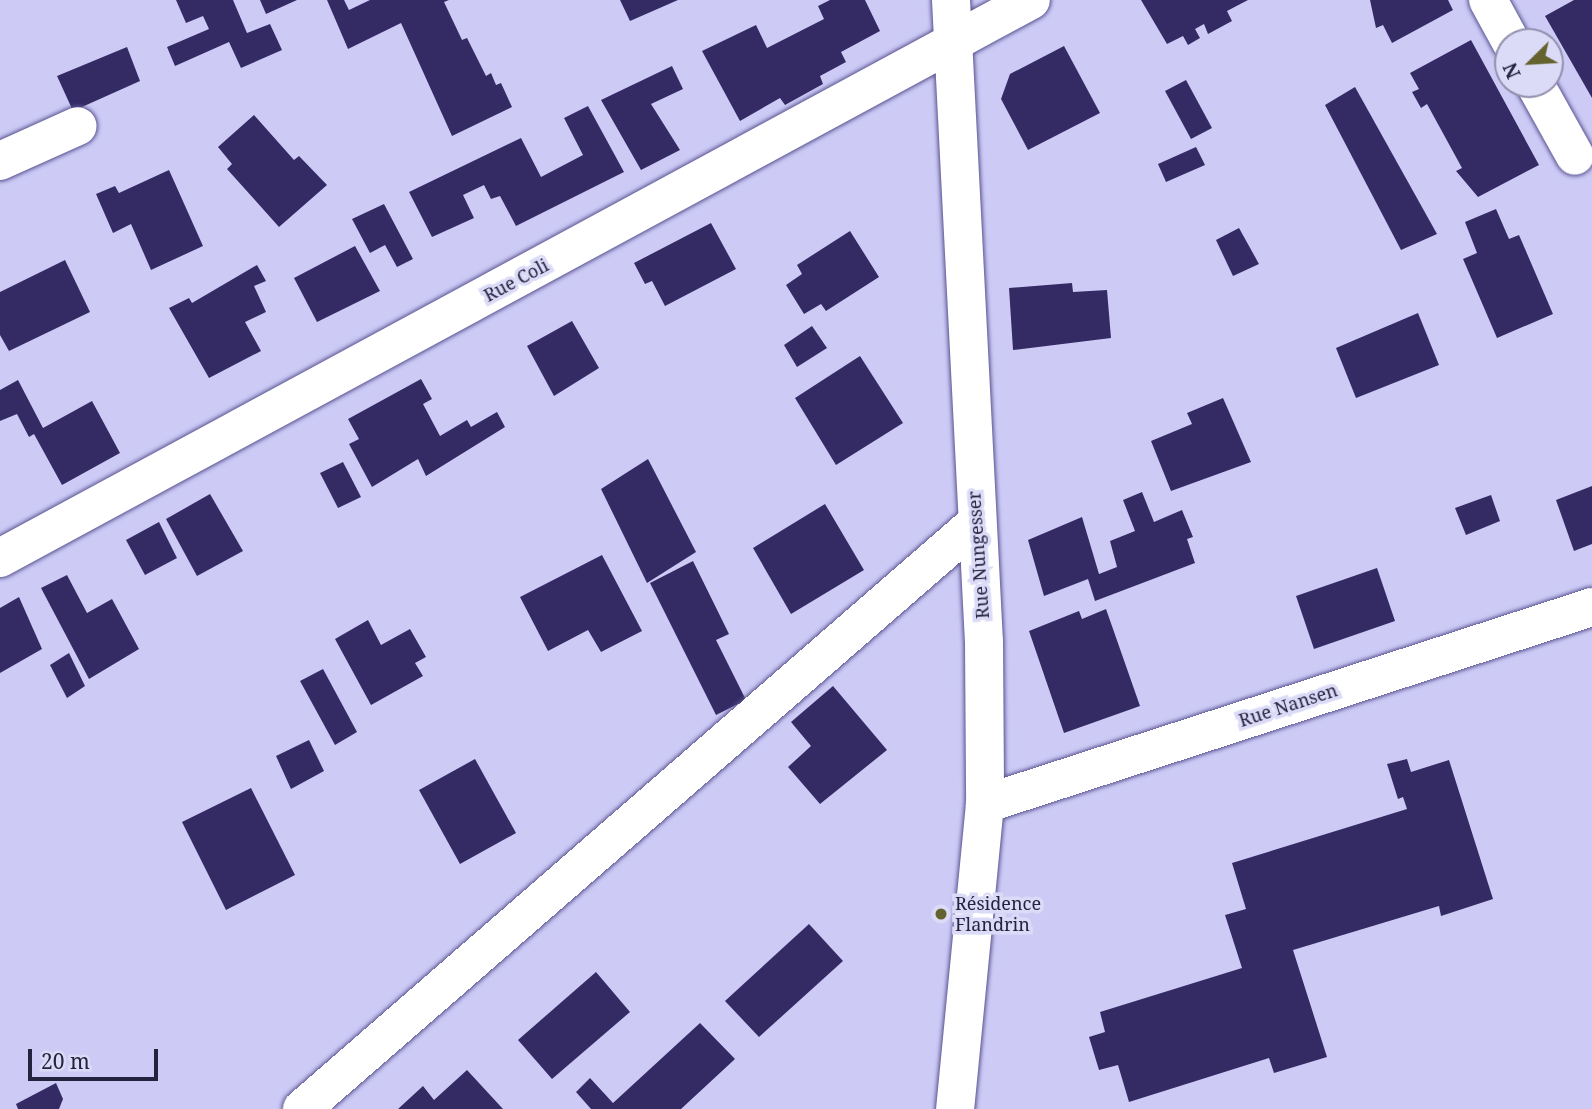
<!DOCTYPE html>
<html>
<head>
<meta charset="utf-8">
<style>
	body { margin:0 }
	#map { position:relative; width:1592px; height:1109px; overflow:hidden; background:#cdcbf6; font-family:"Noto Serif",serif }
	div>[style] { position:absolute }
	.building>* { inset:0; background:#342b65 }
	.roads { filter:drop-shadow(0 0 2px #595391) drop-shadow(0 0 2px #595391) }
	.minor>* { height:38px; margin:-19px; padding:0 19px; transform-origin:19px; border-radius:19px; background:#fff }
	.dots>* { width:19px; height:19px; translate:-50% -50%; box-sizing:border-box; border:4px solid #dbdaf7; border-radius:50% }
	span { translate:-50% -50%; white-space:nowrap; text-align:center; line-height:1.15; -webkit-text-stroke:7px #dbdaf7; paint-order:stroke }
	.street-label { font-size:18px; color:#25223e }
	.poi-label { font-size:18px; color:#25223e }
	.left { translate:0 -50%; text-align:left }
	.north { position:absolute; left:1494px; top:28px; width:70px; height:70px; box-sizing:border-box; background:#dbdaf7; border:2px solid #9290ad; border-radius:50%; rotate:246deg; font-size:19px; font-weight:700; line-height:28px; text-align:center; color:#25223e }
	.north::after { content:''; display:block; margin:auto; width:24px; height:32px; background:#64622e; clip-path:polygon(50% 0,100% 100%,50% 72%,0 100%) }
	.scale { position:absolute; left:28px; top:1049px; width:130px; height:32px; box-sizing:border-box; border:4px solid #25223e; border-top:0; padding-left:9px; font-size:21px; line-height:24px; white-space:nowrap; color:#25223e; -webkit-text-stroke:5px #dbdaf7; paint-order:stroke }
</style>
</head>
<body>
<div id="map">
	<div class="building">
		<div style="clip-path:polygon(176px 0,233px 0,247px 33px,270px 24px,282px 50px,241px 68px,229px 42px,175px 66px,167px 47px,209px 29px,203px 16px,186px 23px)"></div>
		<div style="clip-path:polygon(260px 0,297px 0,266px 14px)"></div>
		<div style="clip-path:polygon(327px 0,344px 0,349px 10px,370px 0,449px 0,444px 2px,462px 40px,467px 38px,486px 76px,491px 73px,496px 85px,501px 83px,512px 107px,452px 136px,401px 23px,348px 49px)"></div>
		<div style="clip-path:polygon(620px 0,678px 0,630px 21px)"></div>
		<div style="clip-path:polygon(830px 0,865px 0,880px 31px,841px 52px,846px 62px,820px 76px,823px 84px,785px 105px,780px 98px,740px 121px,702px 51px,756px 25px,767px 48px,824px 19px,818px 6px)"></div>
		<div style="clip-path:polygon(1141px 0,1248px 0,1227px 11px,1232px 21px,1208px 34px,1204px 24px,1195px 29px,1200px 38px,1188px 45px,1183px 36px,1167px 44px)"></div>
		<div style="clip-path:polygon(1370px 0,1448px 0,1453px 10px,1392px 43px,1383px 25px,1376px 28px)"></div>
		<div style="clip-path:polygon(1574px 0,1592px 0,1592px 98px,1545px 16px)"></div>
		<div style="clip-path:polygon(1471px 40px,1539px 165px,1478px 197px,1456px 171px,1462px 168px,1427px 104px,1421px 108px,1412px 92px,1419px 89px,1410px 73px)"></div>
		<div style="clip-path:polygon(1064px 46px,1100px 113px,1028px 150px,1001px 99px,1010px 74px)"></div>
		<div style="clip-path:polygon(127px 47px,140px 81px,73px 111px,57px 76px)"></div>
		<div style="clip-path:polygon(672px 66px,683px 89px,651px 104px,680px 150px,641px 170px,601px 100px)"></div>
		<div style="clip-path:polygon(1186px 80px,1212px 128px,1191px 139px,1165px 91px)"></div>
		<div style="clip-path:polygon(1355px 87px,1437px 234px,1401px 250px,1325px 105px)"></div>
		<div style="clip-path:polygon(588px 106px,624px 172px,516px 226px,500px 196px,491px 199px,484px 185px,463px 195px,474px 218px,432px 237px,409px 192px,521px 138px,541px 177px,583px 155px,564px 118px)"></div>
		<div style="clip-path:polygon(254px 115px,294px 160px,299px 156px,327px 185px,279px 227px,227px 169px,232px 164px,218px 147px)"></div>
		<div style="clip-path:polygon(1196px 147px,1205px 165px,1166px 182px,1158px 164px)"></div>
		<div style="clip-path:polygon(169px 170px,203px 246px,151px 270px,131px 224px,113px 233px,96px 194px,115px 186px,119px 193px)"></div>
		<div style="clip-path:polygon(384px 204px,413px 259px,397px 267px,385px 245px,370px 253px,352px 219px)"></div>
		<div style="clip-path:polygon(1496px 209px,1509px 239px,1519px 235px,1553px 314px,1497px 338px,1463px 259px,1477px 253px,1465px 222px)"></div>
		<div style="clip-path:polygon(711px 223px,736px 269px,665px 306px,652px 281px,645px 284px,634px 263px)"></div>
		<div style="clip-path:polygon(1239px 228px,1259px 264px,1233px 276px,1216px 240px)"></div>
		<div style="clip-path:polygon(850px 231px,879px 277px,826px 311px,821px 304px,804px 314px,786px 285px,802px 274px,797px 265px)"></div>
		<div style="clip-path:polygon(355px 246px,380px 291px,317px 322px,294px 278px)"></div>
		<div style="clip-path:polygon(65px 260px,90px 312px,9px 351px,0 335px,0 292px)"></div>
		<div style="clip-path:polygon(257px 265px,266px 281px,254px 286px,266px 312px,245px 322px,261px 351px,209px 378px,169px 308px,189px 298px,192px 303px)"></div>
		<div style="clip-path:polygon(1072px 283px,1073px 292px,1107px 290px,1111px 338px,1013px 350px,1009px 288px)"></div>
		<div style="clip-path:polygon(1418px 313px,1439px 365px,1356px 398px,1336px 348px)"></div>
		<div style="clip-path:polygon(572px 321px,599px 368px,554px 396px,527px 346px)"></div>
		<div style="clip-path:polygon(812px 326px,827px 348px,797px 367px,784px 345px)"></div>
		<div style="clip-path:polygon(860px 356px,903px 423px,836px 465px,795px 398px)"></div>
		<div style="clip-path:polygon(421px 379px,432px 399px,423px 404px,440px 436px,467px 420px,471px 427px,497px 412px,505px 427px,426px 476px,418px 459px,372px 487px,349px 444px,359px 439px,348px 419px)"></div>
		<div style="clip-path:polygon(18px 380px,43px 428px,92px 401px,120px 453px,62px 485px,34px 434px,29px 437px,17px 414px,0 421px,0 390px)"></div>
		<div style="clip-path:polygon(1223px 398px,1251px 462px,1171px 491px,1151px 441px,1192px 424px,1187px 413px)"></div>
		<div style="clip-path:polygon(648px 459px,696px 552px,647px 583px,601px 489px)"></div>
		<div style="clip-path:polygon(343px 462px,361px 497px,338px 508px,320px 473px)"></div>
		<div style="clip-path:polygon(1592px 486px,1592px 544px,1574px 551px,1556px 500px)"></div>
		<div style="clip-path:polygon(1142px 492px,1154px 522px,1182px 510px,1193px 537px,1187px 539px,1195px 563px,1095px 601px,1088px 579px,1044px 596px,1028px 540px,1082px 517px,1099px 574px,1117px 567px,1110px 541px,1135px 531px,1123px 500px)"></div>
		<div style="clip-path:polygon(210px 494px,243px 551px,197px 576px,166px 519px)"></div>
		<div style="clip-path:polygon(1491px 495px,1500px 521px,1466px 535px,1455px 508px)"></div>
		<div style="clip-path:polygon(825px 504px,864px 570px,791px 614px,753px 548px)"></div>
		<div style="clip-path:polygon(159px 522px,177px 558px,145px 575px,126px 540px)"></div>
		<div style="clip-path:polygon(602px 555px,642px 631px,601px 652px,588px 630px,548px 651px,520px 597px)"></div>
		<div style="clip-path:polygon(693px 561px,729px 634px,716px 640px,746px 700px,716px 715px,650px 583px)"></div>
		<div style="clip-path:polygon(1377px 568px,1395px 621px,1314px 649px,1296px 596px)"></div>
		<div style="clip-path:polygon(67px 575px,87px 613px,112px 599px,139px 649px,89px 679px,41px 588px)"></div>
		<div style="clip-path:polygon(19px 597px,42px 649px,0 673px,0 608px)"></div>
		<div style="clip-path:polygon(1106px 609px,1140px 706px,1064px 733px,1029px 631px,1079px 611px,1082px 619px)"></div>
		<div style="clip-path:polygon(368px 620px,381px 645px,410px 629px,426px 657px,415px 663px,423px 676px,371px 705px,335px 639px)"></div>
		<div style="clip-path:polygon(69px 653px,85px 686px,67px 698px,50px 665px)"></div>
		<div style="clip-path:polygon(323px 669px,357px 732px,335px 745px,300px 681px)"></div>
		<div style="clip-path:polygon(833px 686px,887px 750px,820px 804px,788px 767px,811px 746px,791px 722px)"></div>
		<div style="clip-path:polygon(309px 740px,324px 771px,291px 789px,276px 756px)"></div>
		<div style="clip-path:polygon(475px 759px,516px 833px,460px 864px,419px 790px)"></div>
		<div style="clip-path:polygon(1407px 759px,1411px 772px,1449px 760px,1493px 899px,1441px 916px,1439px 906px,1293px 950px,1327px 1057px,1274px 1073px,1269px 1058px,1129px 1102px,1118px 1065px,1099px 1070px,1089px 1037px,1105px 1032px,1100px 1012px,1242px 968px,1225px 915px,1246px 909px,1232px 863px,1407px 809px,1403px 797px,1398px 799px,1387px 764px)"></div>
		<div style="clip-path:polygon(251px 788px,295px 875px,226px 910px,182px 822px)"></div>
		<div style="clip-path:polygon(809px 924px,843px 961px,759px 1037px,725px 1001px)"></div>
		<div style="clip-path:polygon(596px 972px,630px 1012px,552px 1079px,518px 1040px)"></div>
		<div style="clip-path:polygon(700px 1023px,735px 1059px,681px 1109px,591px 1109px,576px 1092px,590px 1078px,613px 1103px)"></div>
		<div style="clip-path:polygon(467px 1070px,503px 1109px,398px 1109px,423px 1086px,434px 1100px)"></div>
		<div style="clip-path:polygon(56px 1083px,63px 1099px,59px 1109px,18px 1109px,16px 1104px)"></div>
	</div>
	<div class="roads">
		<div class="minor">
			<div style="left:951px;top:0;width:643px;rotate:87.06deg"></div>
			<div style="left:984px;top:642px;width:162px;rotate:89.6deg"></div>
			<div style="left:985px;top:804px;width:306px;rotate:95.6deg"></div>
			<div style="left:1488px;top:0;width:48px;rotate:61.3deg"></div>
			<div style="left:1535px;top:84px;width:82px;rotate:60.9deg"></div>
			<div style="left:0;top:161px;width:85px;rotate:-24.2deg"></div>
			<div style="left:0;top:558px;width:1172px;rotate:-28.42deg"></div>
			<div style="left:985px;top:804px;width:638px;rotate:-17.98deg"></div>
			<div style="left:302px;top:1109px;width:892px;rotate:-41deg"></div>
		</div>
	</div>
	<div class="dots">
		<div style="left:941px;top:914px;background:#64622e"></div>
	</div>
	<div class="street-label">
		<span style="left:516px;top:280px;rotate:-28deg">Rue Coli</span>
		<span style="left:978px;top:555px;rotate:-94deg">Rue Nungesser</span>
		<span style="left:1288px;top:705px;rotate:-18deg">Rue Nansen</span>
	</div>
	<div class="poi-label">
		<span class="left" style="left:955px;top:914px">Résidence<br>Flandrin</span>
	</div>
	<div class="north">N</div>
	<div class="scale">20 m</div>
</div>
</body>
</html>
